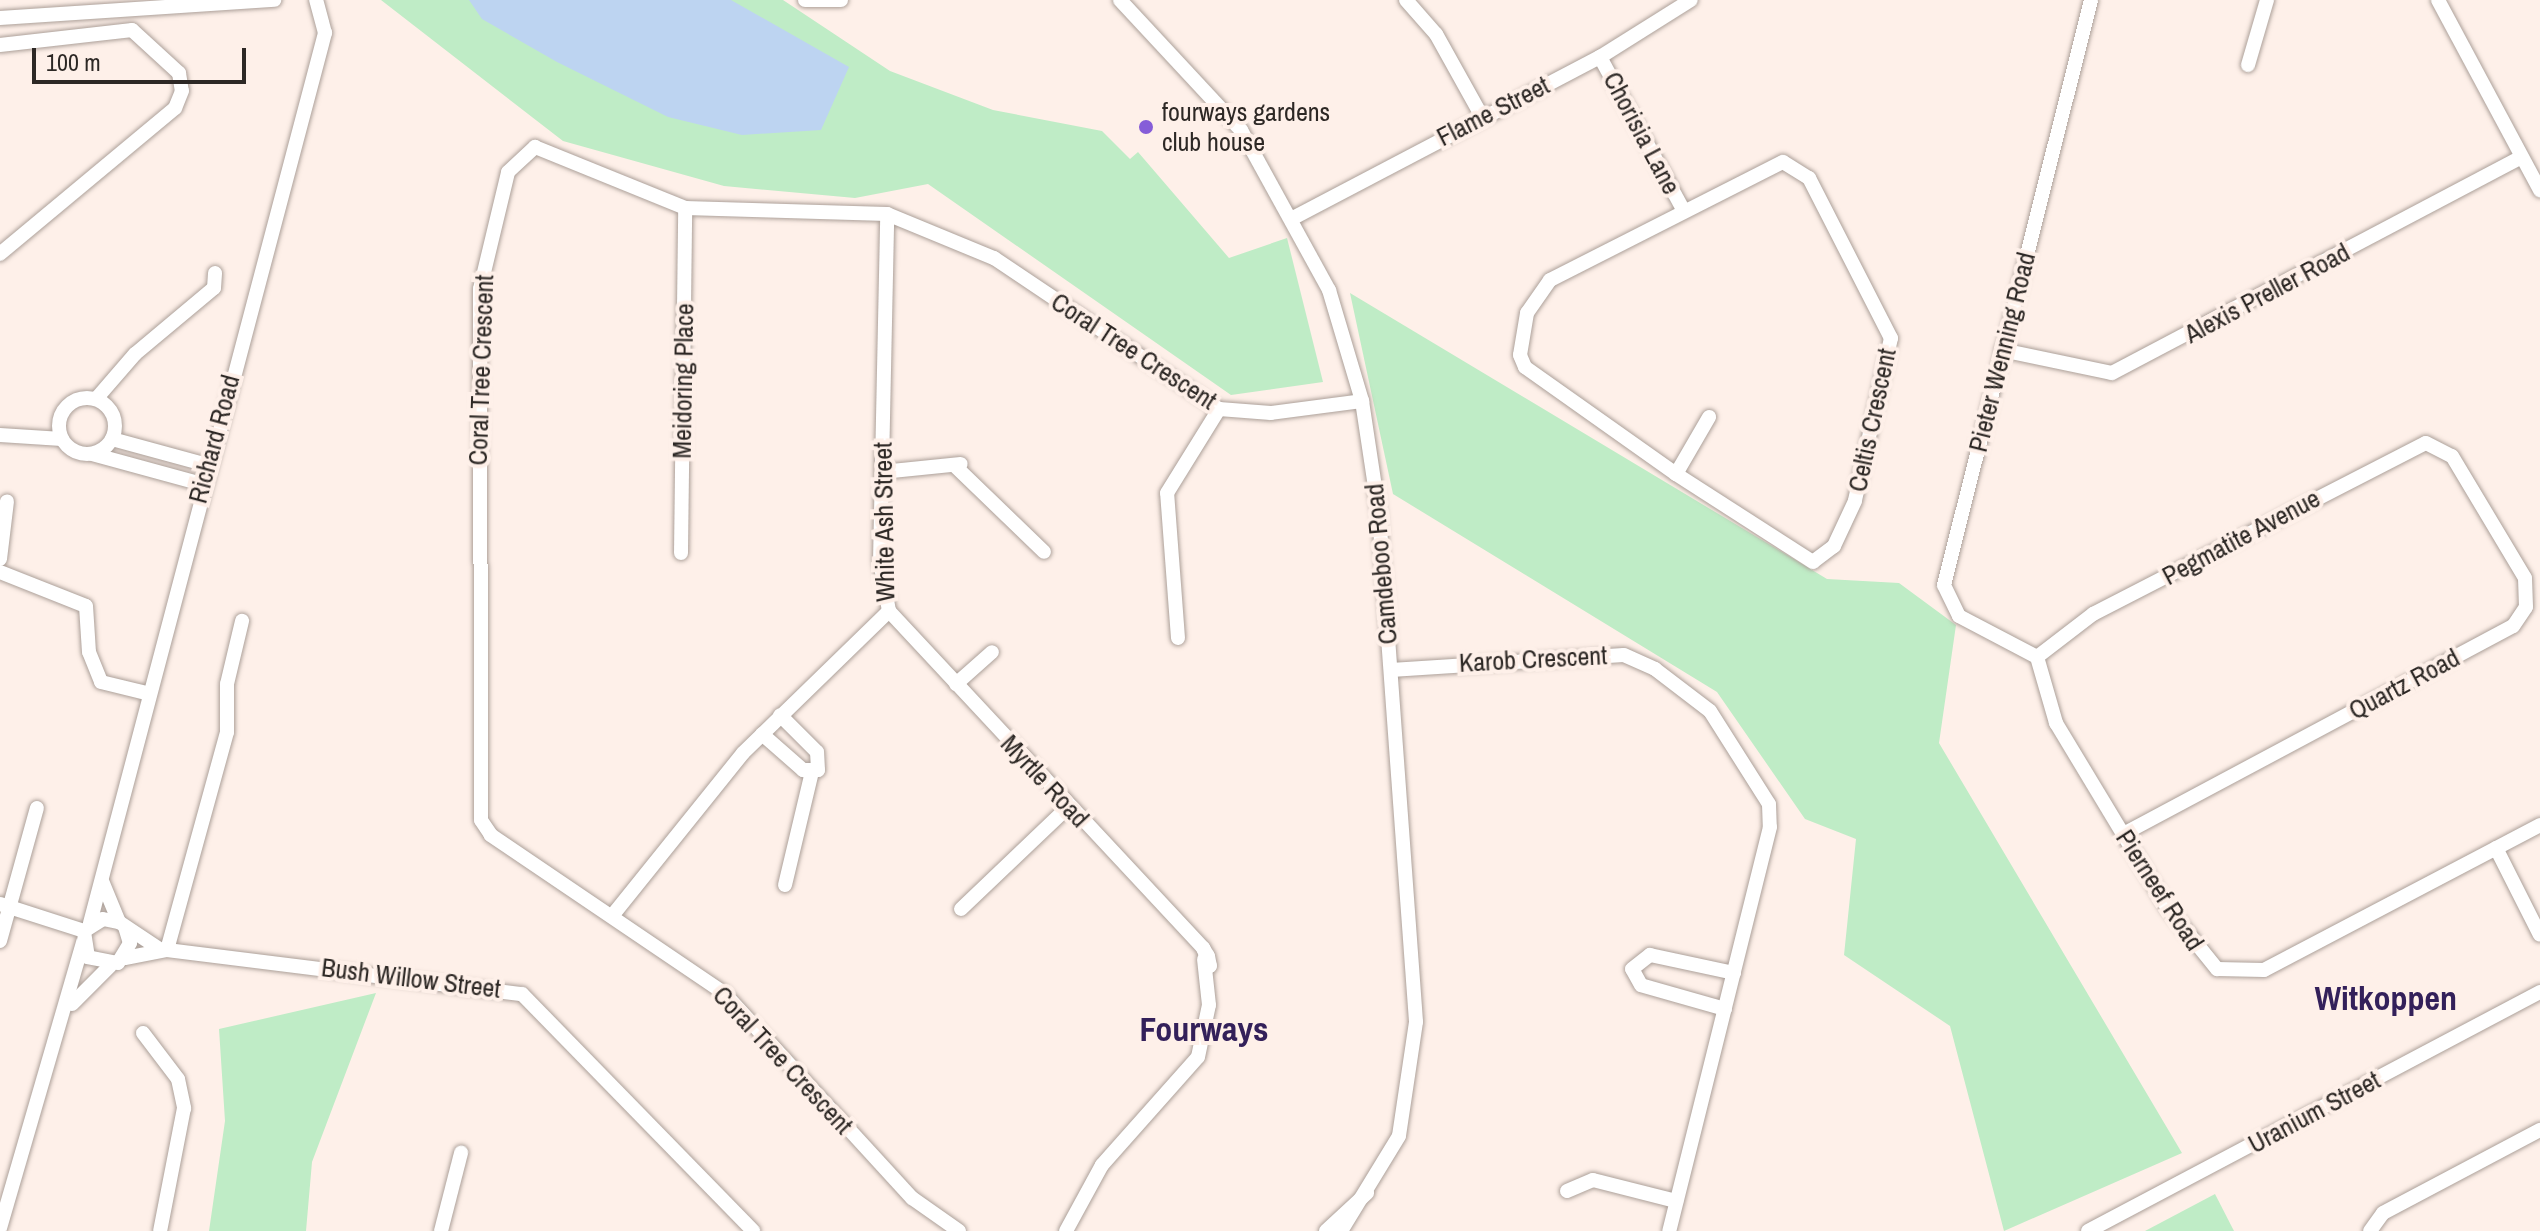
<!DOCTYPE html>
<html>
<head>
<meta charset="utf-8">
<style>
	body { margin:0 }
	#map { position:relative; width:2540px; height:1231px; overflow:hidden; background:#fef0e9; font-family:"Archivo Narrow",sans-serif }
	div>[style] { position:absolute }
	.green>* { inset:0; background:#bfecc6 }
	.water>* { inset:0; background:#bdd4f1 }
	.roads { filter:drop-shadow(0 0 2px #aca099) drop-shadow(0 0 2px #aca099) }
	.minor>* { height:14px; margin:-7px; padding:0 7px; transform-origin:7px; border-radius:7px; background:#fff }
	.minor>.ring { margin:-7px; padding:0; box-sizing:content-box; background:none; border:14px solid #fff; border-radius:50% }
	.dots>* { width:22px; height:22px; translate:-50% -50%; box-sizing:border-box; border:4px solid #fef0e9; border-radius:50% }
	span { translate:-50% -50%; white-space:nowrap; text-align:center; line-height:1.15; -webkit-text-stroke:8px #fef0e9; paint-order:stroke }
	.street-label { font-size:26px; color:#2d2825 }
	.poi-label { font-size:26px; color:#2d2825 }
	.left { translate:0 -50%; text-align:left }
	.district-label { font-size:34px; color:#33205a; font-weight:700 }
	.scale { position:absolute; left:32px; top:48px; width:214px; height:36px; box-sizing:border-box; border:4px solid #2d2825; border-top:0; padding-left:10px; font-size:24px; line-height:28px; white-space:nowrap; color:#2d2825; -webkit-text-stroke:6px #fef0e9; paint-order:stroke }
</style>
</head>
<body>
<div id="map">
	<div class="green">
		<div style="clip-path:polygon(381px 0,783px 0,890px 71px,993px 110px,1102px 131px,1130px 159px,1138px 152px,1229px 258px,1287px 238px,1323px 382px,1231px 395px,928px 184px,855px 198px,724px 186px,563px 141px)"></div>
		<div style="clip-path:polygon(1350px 293px,1827px 579px,1899px 583px,1956px 625px,1939px 743px,2182px 1153px,2004px 1231px,1950px 1026px,1844px 955px,1856px 839px,1805px 819px,1717px 692px,1393px 494px)"></div>
		<div style="clip-path:polygon(376px 993px,312px 1162px,306px 1231px,209px 1231px,225px 1121px,219px 1029px)"></div>
		<div style="clip-path:polygon(2215px 1194px,2234px 1231px,2145px 1231px)"></div>
	</div>
	<div class="water">
		<div style="clip-path:polygon(469px 0,731px 0,849px 67px,821px 130px,742px 135px,668px 117px,557px 62px,482px 19px)"></div>
	</div>
	<div class="roads">
		<div class="minor">
			<div style="left:805px;top:0;width:36px"></div>
			<div style="left:1120px;top:0;width:178px;rotate:47.1deg"></div>
			<div style="left:1241px;top:130px;width:183px;rotate:61.2deg"></div>
			<div style="left:1329px;top:290px;width:116px;rotate:73.4deg"></div>
			<div style="left:1362px;top:401px;width:114px;rotate:81.4deg"></div>
			<div style="left:1379px;top:514px;width:509px;rotate:85.83deg"></div>
			<div style="left:1416px;top:1022px;width:115px;rotate:98.5deg"></div>
			<div style="left:1399px;top:1136px;width:111px;rotate:121.4deg"></div>
			<div style="left:1406px;top:0;width:45px;rotate:48.6deg"></div>
			<div style="left:1436px;top:34px;width:93px;rotate:60.9deg"></div>
			<div style="left:2438px;top:0;width:216px;rotate:61.8deg"></div>
			<div style="left:0;top:18px;width:275px;rotate:-3.8deg"></div>
			<div style="left:0;top:45px;width:133px;rotate:-6.5deg"></div>
			<div style="left:132px;top:30px;width:64px;rotate:42.5deg"></div>
			<div style="left:179px;top:73px;width:18px;rotate:81deg"></div>
			<div style="left:182px;top:91px;width:18px;rotate:112deg"></div>
			<div style="left:175px;top:108px;width:228px;rotate:140.2deg"></div>
			<div style="left:1600px;top:57px;width:173px;rotate:61.4deg"></div>
			<div style="left:2248px;top:65px;width:68px;rotate:-73.7deg"></div>
			<div style="left:1783px;top:162px;width:31px;rotate:32deg"></div>
			<div style="left:1809px;top:178px;width:180px;rotate:62.9deg"></div>
			<div style="left:1891px;top:338px;width:167px;rotate:102.5deg"></div>
			<div style="left:1855px;top:501px;width:50px;rotate:115deg"></div>
			<div style="left:1834px;top:546px;width:26px;rotate:143deg"></div>
			<div style="left:1813px;top:562px;width:163px;rotate:-147.3deg"></div>
			<div style="left:1676px;top:474px;width:185px;rotate:-144.7deg"></div>
			<div style="left:1525px;top:367px;width:13px;rotate:-113deg"></div>
			<div style="left:1520px;top:355px;width:43px;rotate:-80.5deg"></div>
			<div style="left:1527px;top:313px;width:40px;rotate:-55.1deg"></div>
			<div style="left:1550px;top:280px;width:261px;rotate:-26.9deg"></div>
			<div style="left:1293px;top:218px;width:347px;rotate:-27.7deg"></div>
			<div style="left:1600px;top:57px;width:107px;rotate:-32.1deg"></div>
			<div style="left:2002px;top:350px;width:112px;rotate:11.8deg"></div>
			<div style="left:2112px;top:373px;width:463px;rotate:-27.8deg"></div>
			<div class="ring" style="left:59px;top:398px;width:42px;height:42px"></div>
			<div style="left:96px;top:399px;width:60px;rotate:-49.1deg"></div>
			<div style="left:135px;top:354px;width:103px;rotate:-39.9deg"></div>
			<div style="left:214px;top:288px;width:15px;rotate:-86deg"></div>
			<div style="left:0;top:435px;width:62px;rotate:3.7deg"></div>
			<div style="left:112px;top:439px;width:98px;rotate:15.3deg"></div>
			<div style="left:92px;top:454px;width:114px;rotate:15.3deg"></div>
			<div style="left:954px;top:465px;width:125px;rotate:44deg"></div>
			<div style="left:882px;top:472px;width:79px;rotate:-5.8deg"></div>
			<div style="left:1676px;top:474px;width:66px;rotate:-59.9deg"></div>
			<div style="left:681px;top:553px;width:345px;rotate:-89.3deg"></div>
			<div style="left:0;top:559px;width:58px;rotate:-83.1deg"></div>
			<div style="left:0;top:572px;width:92px;rotate:21.6deg"></div>
			<div style="left:86px;top:606px;width:46px;rotate:86.3deg"></div>
			<div style="left:89px;top:652px;width:32px;rotate:68deg"></div>
			<div style="left:101px;top:682px;width:46px;rotate:13.7deg"></div>
			<div style="left:889px;top:611px;width:461px;rotate:47deg"></div>
			<div style="left:1203px;top:948px;width:9px;rotate:58deg"></div>
			<div style="left:1208px;top:956px;width:10px;rotate:79deg"></div>
			<div style="left:1210px;top:966px;width:19px;rotate:-111deg"></div>
			<div style="left:1178px;top:638px;width:145px;rotate:-94.3deg"></div>
			<div style="left:1167px;top:493px;width:99px;rotate:-58.2deg"></div>
			<div style="left:2037px;top:657px;width:71px;rotate:-37.5deg"></div>
			<div style="left:2093px;top:614px;width:374px;rotate:-27.2deg"></div>
			<div style="left:2426px;top:443px;width:29px;rotate:27deg"></div>
			<div style="left:2452px;top:456px;width:142px;rotate:59.1deg"></div>
			<div style="left:2525px;top:578px;width:29px;rotate:88deg"></div>
			<div style="left:2526px;top:607px;width:23px;rotate:124deg"></div>
			<div style="left:2513px;top:626px;width:442px;rotate:151.9deg"></div>
			<div style="left:2037px;top:657px;width:88px;rotate:-152.3deg"></div>
			<div style="left:1959px;top:616px;width:34px;rotate:-116deg"></div>
			<div style="left:1944px;top:585px;width:603px;rotate:-75.89deg"></div>
			<div style="left:2037px;top:657px;width:69px;rotate:73.9deg"></div>
			<div style="left:2056px;top:723px;width:215px;rotate:58.9deg"></div>
			<div style="left:2167px;top:907px;width:80px;rotate:51.1deg"></div>
			<div style="left:2217px;top:969px;width:47px;rotate:1.2deg"></div>
			<div style="left:2264px;top:970px;width:312px;rotate:-27.7deg"></div>
			<div style="left:1391px;top:670px;width:233px;rotate:-3.7deg"></div>
			<div style="left:1624px;top:655px;width:34px;rotate:24deg"></div>
			<div style="left:1655px;top:669px;width:69px;rotate:37.4deg"></div>
			<div style="left:1710px;top:711px;width:110px;rotate:57.6deg"></div>
			<div style="left:1769px;top:804px;width:23px;rotate:88deg"></div>
			<div style="left:1770px;top:827px;width:416px;rotate:104deg"></div>
			<div style="left:956px;top:684px;width:48px;rotate:-41.6deg"></div>
			<div style="left:762px;top:734px;width:55px;rotate:41.3deg"></div>
			<div style="left:803px;top:770px;width:15px"></div>
			<div style="left:818px;top:770px;width:18px;rotate:-93deg"></div>
			<div style="left:817px;top:752px;width:52px;rotate:-135deg"></div>
			<div style="left:2496px;top:848px;width:97px;rotate:63.2deg"></div>
			<div style="left:102px;top:881px;width:44px;rotate:67.5deg"></div>
			<div style="left:785px;top:885px;width:116px;rotate:-76.6deg"></div>
			<div style="left:0;top:904px;width:88px;rotate:17.8deg"></div>
			<div style="left:961px;top:909px;width:148px;rotate:-43.6deg"></div>
			<div style="left:612px;top:916px;width:209px;rotate:-51.2deg"></div>
			<div style="left:743px;top:753px;width:204px;rotate:-44.2deg"></div>
			<div style="left:889px;top:611px;width:51px;rotate:-100.2deg"></div>
			<div style="left:880px;top:561px;width:347px;rotate:-88.8deg"></div>
			<div style="left:90px;top:923px;width:921px;rotate:-75.21deg"></div>
			<div style="left:325px;top:33px;width:34px;rotate:-105deg"></div>
			<div style="left:125px;top:927px;width:17px;rotate:73deg"></div>
			<div style="left:130px;top:943px;width:23px;rotate:121deg"></div>
			<div style="left:118px;top:963px;width:31px;rotate:-169deg"></div>
			<div style="left:88px;top:957px;width:26px;rotate:-99deg"></div>
			<div style="left:84px;top:931px;width:22px;rotate:-32deg"></div>
			<div style="left:103px;top:919px;width:16px;rotate:11deg"></div>
			<div style="left:119px;top:922px;width:50px;rotate:33.7deg"></div>
			<div style="left:0;top:941px;width:138px;rotate:-74.5deg"></div>
			<div style="left:167px;top:950px;width:226px;rotate:-74.6deg"></div>
			<div style="left:227px;top:732px;width:48px;rotate:-90deg"></div>
			<div style="left:227px;top:684px;width:65px;rotate:-76.6deg"></div>
			<div style="left:125px;top:958px;width:43px;rotate:-10.8deg"></div>
			<div style="left:167px;top:950px;width:358px;rotate:7.1deg"></div>
			<div style="left:522px;top:994px;width:331px;rotate:45.7deg"></div>
			<div style="left:72px;top:1004px;width:54px;rotate:-45deg"></div>
			<div style="left:1725px;top:1009px;width:87px;rotate:-164.1deg"></div>
			<div style="left:1641px;top:985px;width:18px;rotate:-119deg"></div>
			<div style="left:1632px;top:969px;width:23px;rotate:-38deg"></div>
			<div style="left:1650px;top:955px;width:86px;rotate:12.1deg"></div>
			<div style="left:143px;top:1033px;width:58px;rotate:52.7deg"></div>
			<div style="left:178px;top:1079px;width:30px;rotate:78deg"></div>
			<div style="left:184px;top:1108px;width:125px;rotate:101deg"></div>
			<div style="left:1567px;top:1191px;width:28px;rotate:-23deg"></div>
			<div style="left:1593px;top:1180px;width:86px;rotate:14.2deg"></div>
			<div style="left:0;top:1228px;width:298px;rotate:-73.8deg"></div>
			<div style="left:441px;top:1231px;width:81px;rotate:-75.6deg"></div>
			<div style="left:959px;top:1231px;width:57px;rotate:-144.9deg"></div>
			<div style="left:912px;top:1198px;width:278px;rotate:-132.5deg"></div>
			<div style="left:724px;top:993px;width:282px;rotate:-145.9deg"></div>
			<div style="left:491px;top:835px;width:18px;rotate:-124deg"></div>
			<div style="left:481px;top:820px;width:531px;rotate:-90.11deg"></div>
			<div style="left:480px;top:289px;width:120px;rotate:-76.5deg"></div>
			<div style="left:508px;top:172px;width:37px;rotate:-43deg"></div>
			<div style="left:535px;top:147px;width:162px;rotate:22.1deg"></div>
			<div style="left:685px;top:208px;width:202px;rotate:1.7deg"></div>
			<div style="left:887px;top:214px;width:116px;rotate:22.4deg"></div>
			<div style="left:994px;top:258px;width:271px;rotate:33.9deg"></div>
			<div style="left:1219px;top:409px;width:52px;rotate:4.4deg"></div>
			<div style="left:1271px;top:413px;width:92px;rotate:-7.5deg"></div>
			<div style="left:1066px;top:1231px;width:75px;rotate:-61.4deg"></div>
			<div style="left:1102px;top:1165px;width:144px;rotate:-48.4deg"></div>
			<div style="left:1198px;top:1057px;width:53px;rotate:-78.1deg"></div>
			<div style="left:1209px;top:1005px;width:46px;rotate:-96.2deg"></div>
			<div style="left:1326px;top:1231px;width:56px;rotate:-42.8deg"></div>
			<div style="left:2088px;top:1231px;width:511px;rotate:-27.87deg"></div>
			<div style="left:2370px;top:1231px;width:22px;rotate:-54deg"></div>
			<div style="left:2383px;top:1213px;width:178px;rotate:-27.9deg"></div>
		</div>
	</div>
	<div class="dots">
		<div style="left:1146px;top:127px;background:#865dd8"></div>
	</div>
	<div class="street-label">
		<span style="left:1493px;top:111px;rotate:-27deg">Flame Street</span>
		<span style="left:1642px;top:133px;rotate:62deg">Chorisia Lane</span>
		<span style="left:2267px;top:293px;rotate:-28deg">Alexis Preller Road</span>
		<span style="left:1134px;top:351px;rotate:33deg">Coral Tree Crescent</span>
		<span style="left:2002px;top:352px;rotate:-76deg">Pieter Wenning Road</span>
		<span style="left:481px;top:370px;rotate:-88deg">Coral Tree Crescent</span>
		<span style="left:683px;top:381px;rotate:-89deg">Meidoring Place</span>
		<span style="left:1872px;top:420px;rotate:-78deg">Celtis Crescent</span>
		<span style="left:214px;top:439px;rotate:-75deg">Richard Road</span>
		<span style="left:884px;top:522px;rotate:-91deg">White Ash Street</span>
		<span style="left:2241px;top:537px;rotate:-28deg">Pegmatite Avenue</span>
		<span style="left:1381px;top:564px;rotate:-95deg">Camdeboo Road</span>
		<span style="left:1533px;top:659px;rotate:-3deg">Karob Crescent</span>
		<span style="left:2404px;top:684px;rotate:-28deg">Quartz Road</span>
		<span style="left:1045px;top:781px;rotate:47deg">Myrtle Road</span>
		<span style="left:2160px;top:890px;rotate:57deg">Pierneef Road</span>
		<span style="left:411px;top:978px;rotate:7deg">Bush Willow Street</span>
		<span style="left:783px;top:1060px;rotate:47deg">Coral Tree Crescent</span>
		<span style="left:2314px;top:1112px;rotate:-28deg">Uranium Street</span>
	</div>
	<div class="poi-label">
		<span class="left" style="left:1162px;top:127px">fourways gardens<br>club house</span>
	</div>
	<div class="district-label">
		<span style="left:2386px;top:999px">Witkoppen</span>
		<span style="left:1204px;top:1030px">Fourways</span>
	</div>
	<div class="scale">100 m</div>
</div>
</body>
</html>
